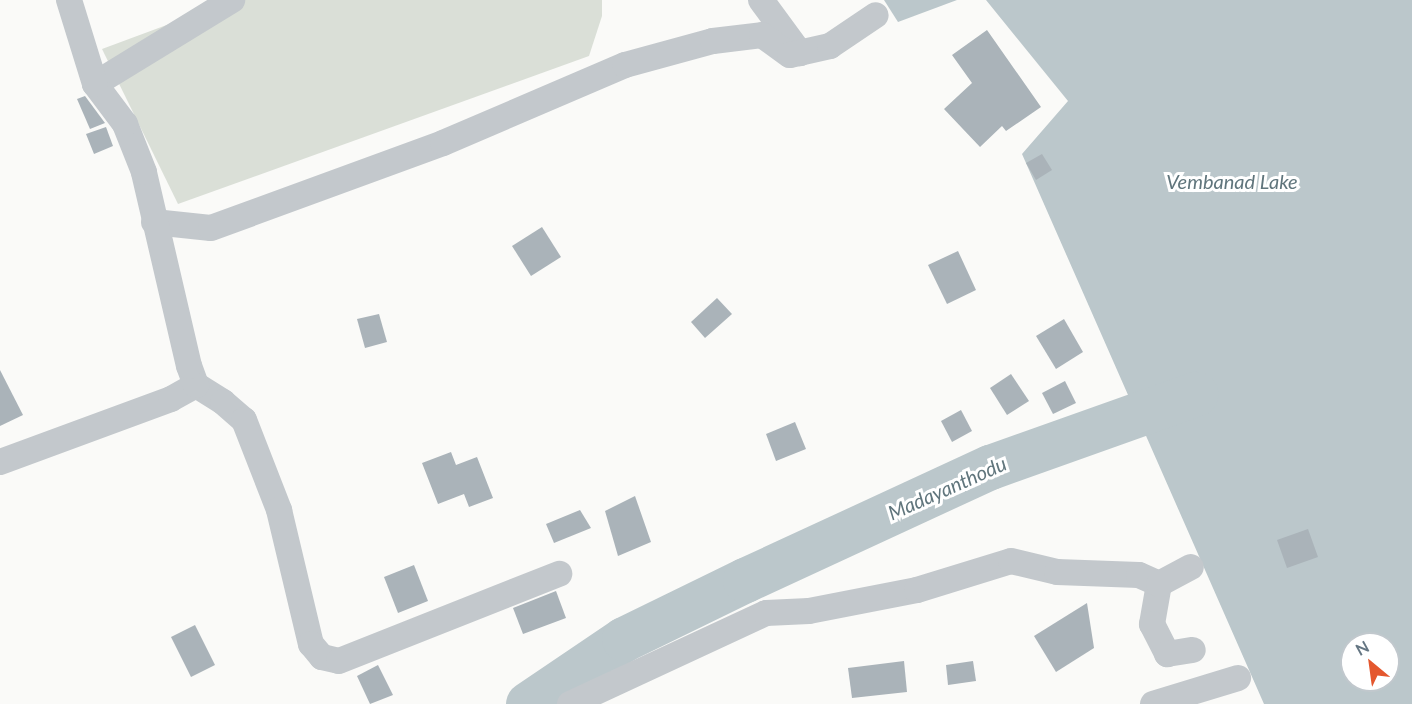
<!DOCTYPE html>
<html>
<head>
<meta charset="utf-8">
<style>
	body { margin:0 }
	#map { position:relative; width:1412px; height:704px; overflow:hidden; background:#fafaf8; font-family:Lato,sans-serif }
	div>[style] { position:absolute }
	.green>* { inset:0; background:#dadfd7 }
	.water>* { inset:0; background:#bbc7cb }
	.river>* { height:45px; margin:-22.5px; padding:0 22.5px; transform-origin:22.5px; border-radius:22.5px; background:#bbc7cb }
	.building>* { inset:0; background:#aab3b9 }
	.street>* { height:26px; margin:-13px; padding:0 13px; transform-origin:13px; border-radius:13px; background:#c3c8cc }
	span { translate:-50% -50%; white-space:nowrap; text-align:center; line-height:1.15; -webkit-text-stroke:6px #fff; paint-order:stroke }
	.water-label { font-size:20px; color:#60757c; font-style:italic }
	.north { position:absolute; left:1340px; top:632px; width:60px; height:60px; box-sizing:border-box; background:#fff; border:2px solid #c1c8cd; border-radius:50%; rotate:331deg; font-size:16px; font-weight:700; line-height:24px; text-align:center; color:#657683 }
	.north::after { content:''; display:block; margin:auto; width:21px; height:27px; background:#e4572e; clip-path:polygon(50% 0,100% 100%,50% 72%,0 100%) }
</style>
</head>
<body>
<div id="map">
	<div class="green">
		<div style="clip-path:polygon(234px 0,602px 0,602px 16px,589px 56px,178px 204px,102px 49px)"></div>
	</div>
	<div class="water">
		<div style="clip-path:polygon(884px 0,957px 0,898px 22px)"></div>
		<div style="clip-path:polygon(evenodd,986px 0,1412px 0,1412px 704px,1264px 704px,1022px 154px,1068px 101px,986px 0,1352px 644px,1388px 644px,1388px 680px,1352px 680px,1352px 644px)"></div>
	</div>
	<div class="river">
		<div style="left:528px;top:704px;width:116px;rotate:-34.1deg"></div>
		<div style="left:624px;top:639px;width:135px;rotate:-26deg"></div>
		<div style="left:745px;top:580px;width:270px;rotate:-24.8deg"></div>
		<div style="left:990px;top:467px;width:218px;rotate:-19.6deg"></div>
	</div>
	<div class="building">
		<div style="clip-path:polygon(987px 30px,1041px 107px,1006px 131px,1002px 126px,980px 147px,944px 109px,972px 83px,952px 55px)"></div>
		<div style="clip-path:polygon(85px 96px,105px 123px,90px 129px,77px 99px)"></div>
		<div style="clip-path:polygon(106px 127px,113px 146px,94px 154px,86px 134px)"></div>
		<div style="clip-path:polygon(1042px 154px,1052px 170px,1036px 180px,1026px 163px)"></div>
		<div style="clip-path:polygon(542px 227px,561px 257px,531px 276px,512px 246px)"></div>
		<div style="clip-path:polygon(958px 251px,976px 290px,947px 304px,928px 265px)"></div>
		<div style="clip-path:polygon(717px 298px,732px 314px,705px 338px,691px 322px)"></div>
		<div style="clip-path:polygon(379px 314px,387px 342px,365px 348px,357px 319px)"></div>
		<div style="clip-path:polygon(1064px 319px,1083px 352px,1056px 369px,1036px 336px)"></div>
		<div style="clip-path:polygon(0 370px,23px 415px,0 426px)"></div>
		<div style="clip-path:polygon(1011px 374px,1029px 401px,1007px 415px,990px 388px)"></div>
		<div style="clip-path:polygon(1065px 381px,1076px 403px,1053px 414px,1042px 393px)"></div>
		<div style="clip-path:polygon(961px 410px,972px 431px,952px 442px,941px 421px)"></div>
		<div style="clip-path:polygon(795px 422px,806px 449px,776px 461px,766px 434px)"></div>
		<div style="clip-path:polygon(451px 452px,456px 465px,477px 457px,493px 498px,469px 507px,464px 494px,438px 504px,422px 463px)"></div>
		<div style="clip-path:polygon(635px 496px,651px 542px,618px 556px,605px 511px)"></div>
		<div style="clip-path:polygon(580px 510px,591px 528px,554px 543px,546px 524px)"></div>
		<div style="clip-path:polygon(1308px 529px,1318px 557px,1287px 568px,1277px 540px)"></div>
		<div style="clip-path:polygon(414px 565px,428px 601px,398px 613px,384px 577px)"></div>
		<div style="clip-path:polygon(556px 591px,566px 618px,523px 634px,513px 608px)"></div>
		<div style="clip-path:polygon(1087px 603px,1094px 648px,1056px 672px,1034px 636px)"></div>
		<div style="clip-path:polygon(195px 625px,215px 665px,191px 677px,171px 637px)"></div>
		<div style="clip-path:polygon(904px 661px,907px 692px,852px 698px,848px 668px)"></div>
		<div style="clip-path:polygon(973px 661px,976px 681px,948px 685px,946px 665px)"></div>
		<div style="clip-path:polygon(378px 665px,393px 695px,370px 704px,357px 676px)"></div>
	</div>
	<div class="street">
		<div style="left:761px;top:0;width:66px;rotate:53.7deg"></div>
		<div style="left:95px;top:84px;width:161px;rotate:-31.5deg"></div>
		<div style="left:154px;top:222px;width:57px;rotate:6deg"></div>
		<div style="left:211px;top:228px;width:247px;rotate:-20.1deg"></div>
		<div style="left:443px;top:143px;width:198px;rotate:-23.2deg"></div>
		<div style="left:625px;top:65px;width:91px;rotate:-15.3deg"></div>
		<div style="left:713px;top:41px;width:49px;rotate:-7deg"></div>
		<div style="left:762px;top:35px;width:34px;rotate:36deg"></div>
		<div style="left:790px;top:55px;width:41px;rotate:-12.7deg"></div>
		<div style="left:830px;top:46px;width:55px;rotate:-34deg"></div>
		<div style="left:196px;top:385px;width:32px;rotate:32deg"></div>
		<div style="left:223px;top:402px;width:28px;rotate:41deg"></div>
		<div style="left:244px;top:420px;width:97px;rotate:68.7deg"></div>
		<div style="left:279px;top:510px;width:138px;rotate:76.6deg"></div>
		<div style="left:311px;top:644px;width:17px;rotate:50deg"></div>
		<div style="left:322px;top:657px;width:17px;rotate:13deg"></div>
		<div style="left:339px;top:661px;width:237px;rotate:-21.6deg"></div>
		<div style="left:0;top:462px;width:182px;rotate:-20.2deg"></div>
		<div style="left:171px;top:399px;width:29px;rotate:-29deg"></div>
		<div style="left:196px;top:385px;width:20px;rotate:-110deg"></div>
		<div style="left:189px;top:366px;width:199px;rotate:-103.1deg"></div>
		<div style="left:144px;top:172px;width:52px;rotate:-111.6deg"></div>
		<div style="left:125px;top:124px;width:50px;rotate:-126.9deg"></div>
		<div style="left:95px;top:84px;width:88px;rotate:-107.2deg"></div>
		<div style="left:1159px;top:584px;width:41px;rotate:99.9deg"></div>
		<div style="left:1152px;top:624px;width:34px;rotate:63deg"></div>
		<div style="left:1167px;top:654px;width:26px;rotate:-9deg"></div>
		<div style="left:570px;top:704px;width:216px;rotate:-24.9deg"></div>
		<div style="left:766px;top:613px;width:43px;rotate:-2.7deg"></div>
		<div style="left:809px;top:611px;width:110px;rotate:-11deg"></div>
		<div style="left:917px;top:590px;width:98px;rotate:-17.1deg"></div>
		<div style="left:1011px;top:561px;width:47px;rotate:13.4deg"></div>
		<div style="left:1057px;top:572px;width:82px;rotate:2.1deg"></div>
		<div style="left:1139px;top:575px;width:22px;rotate:24deg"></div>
		<div style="left:1159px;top:584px;width:36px;rotate:-28deg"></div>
		<div style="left:1153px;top:704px;width:89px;rotate:-17deg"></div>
	</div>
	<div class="water-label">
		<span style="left:1232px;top:181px">Vembanad Lake</span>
		<span style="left:947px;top:488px;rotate:-24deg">Madayanthodu</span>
	</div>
	<div class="north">N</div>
</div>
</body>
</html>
